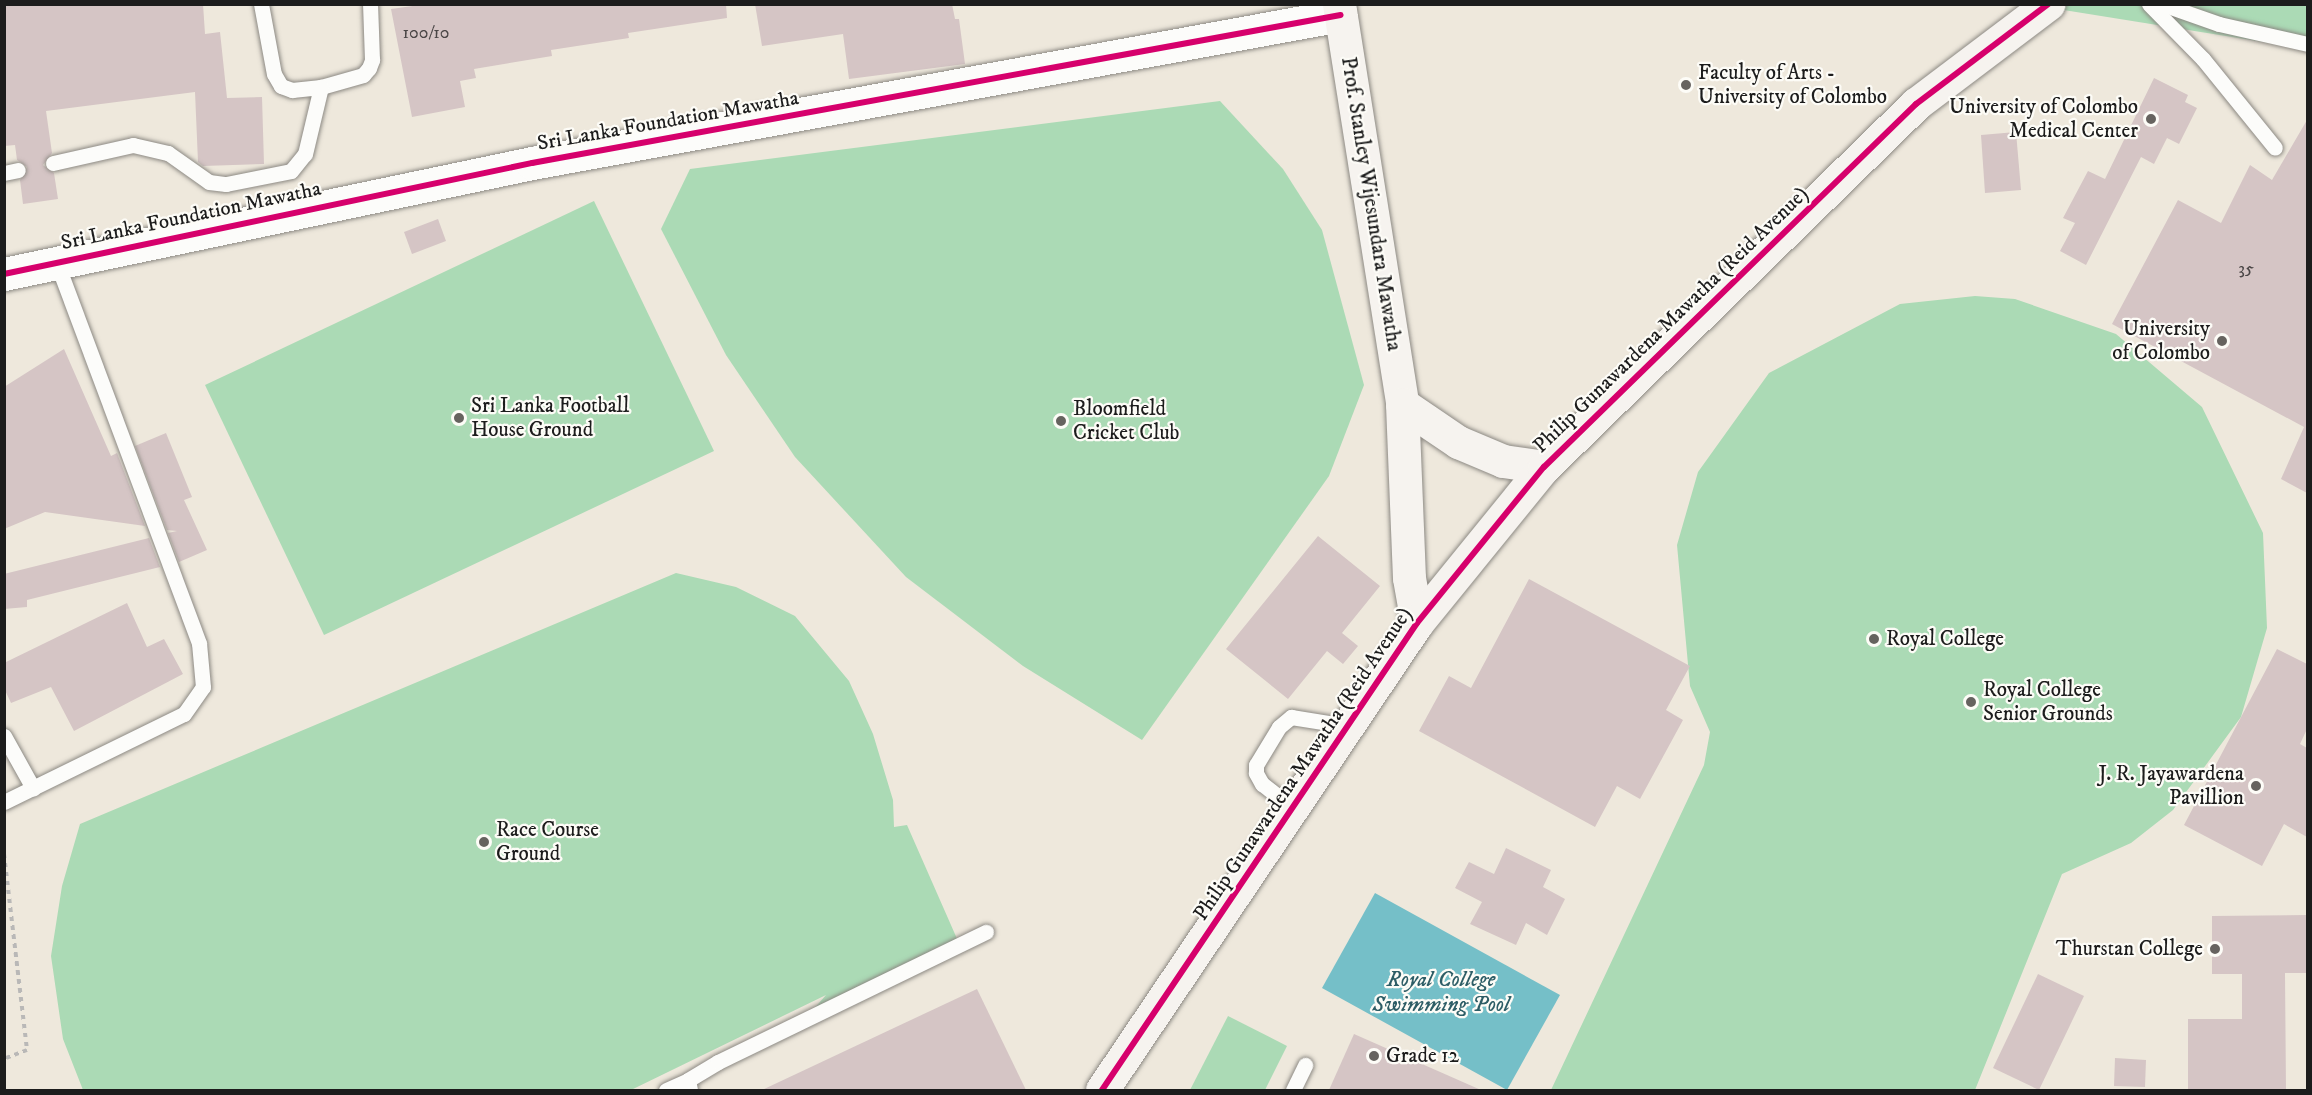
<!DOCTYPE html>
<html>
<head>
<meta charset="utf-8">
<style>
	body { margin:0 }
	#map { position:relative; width:2312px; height:1095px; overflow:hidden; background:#eee8dc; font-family:"IM FELL DW Pica",serif }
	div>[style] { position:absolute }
	.green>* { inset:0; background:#abdab5 }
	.water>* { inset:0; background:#75bfc8 }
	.building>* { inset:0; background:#d5c5c5 }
	.path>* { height:4px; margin-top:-2px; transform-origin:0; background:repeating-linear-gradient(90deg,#b9b8b7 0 4.5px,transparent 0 9px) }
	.roads { filter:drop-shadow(0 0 2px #8c8983) drop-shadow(0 0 2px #8c8983) }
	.service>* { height:15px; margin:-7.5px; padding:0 7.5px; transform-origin:7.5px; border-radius:7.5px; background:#fcfcfa }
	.tertiary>* { height:33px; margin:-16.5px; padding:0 16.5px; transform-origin:16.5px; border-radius:16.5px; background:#fcfcfa }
	.secondary>* { height:33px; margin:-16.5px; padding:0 16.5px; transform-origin:16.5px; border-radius:16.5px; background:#f6f3ef }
	.cycleway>* { height:6px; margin:-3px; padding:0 3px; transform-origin:3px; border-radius:3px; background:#d6006c }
	.dots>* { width:16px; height:16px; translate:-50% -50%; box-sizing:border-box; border:3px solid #fdfcf7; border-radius:50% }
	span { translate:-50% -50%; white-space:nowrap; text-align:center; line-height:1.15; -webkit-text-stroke:4.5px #fdfcf7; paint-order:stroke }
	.number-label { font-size:18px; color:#4a4646 }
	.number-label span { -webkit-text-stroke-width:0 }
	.poi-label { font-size:21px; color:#1c1c1c }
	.left { translate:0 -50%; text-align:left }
	.right { translate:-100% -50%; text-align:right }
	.street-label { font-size:21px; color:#1c1c1c }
	.water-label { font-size:22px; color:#2d5d66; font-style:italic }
	.frame { position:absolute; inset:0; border:6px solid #1c1c1c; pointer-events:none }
</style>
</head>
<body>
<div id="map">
	<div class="green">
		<div style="clip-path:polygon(2048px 4px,2307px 5px,2307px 49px,2045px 7px)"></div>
		<div style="clip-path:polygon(1220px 101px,1283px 169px,1322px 230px,1364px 385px,1329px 476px,1142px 740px,1023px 666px,906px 577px,795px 457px,726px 355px,661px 229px,690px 169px)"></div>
		<div style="clip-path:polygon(594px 201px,714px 451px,324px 635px,205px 385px)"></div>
		<div style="clip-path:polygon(1975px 296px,2015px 299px,2116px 334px,2202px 407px,2263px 533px,2267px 628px,2241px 717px,2173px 810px,2131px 843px,2062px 874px,1975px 1090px,1551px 1090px,1704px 765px,1710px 732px,1690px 686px,1677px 545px,1698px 472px,1769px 373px,1900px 304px)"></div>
		<div style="clip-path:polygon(676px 573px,736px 587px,795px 616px,849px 681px,873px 734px,893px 800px,894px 827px,907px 825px,958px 941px,811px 1012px,826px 995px,631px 1090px,83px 1090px,63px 1039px,51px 956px,62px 886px,80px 824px)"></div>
		<div style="clip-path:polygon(1228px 1016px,1287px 1046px,1265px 1090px,1190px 1090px)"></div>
	</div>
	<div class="water">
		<div style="clip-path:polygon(1375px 893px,1560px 995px,1507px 1090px,1322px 988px)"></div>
	</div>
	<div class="building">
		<div style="clip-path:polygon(4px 4px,203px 4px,205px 34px,220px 32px,227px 98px,262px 97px,264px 164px,203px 166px,198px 162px,195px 92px,46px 111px,52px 153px,43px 165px,54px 173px,58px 199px,23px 204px,20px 180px,27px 167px,17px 160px,15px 145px,4px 146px)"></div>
		<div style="clip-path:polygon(427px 4px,726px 4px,727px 18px,628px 33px,629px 38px,551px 50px,552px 56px,474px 69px,476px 78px,460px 81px,465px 107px,412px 117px,391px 9px)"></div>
		<div style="clip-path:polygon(755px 4px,952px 4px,955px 19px,959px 19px,965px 64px,849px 79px,843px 34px,762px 46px)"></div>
		<div style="clip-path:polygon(2154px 78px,2188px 95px,2185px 102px,2197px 108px,2179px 144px,2167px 138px,2154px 164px,2141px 157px,2086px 265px,2060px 251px,2075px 223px,2063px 218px,2088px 171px,2105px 179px)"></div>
		<div style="clip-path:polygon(2307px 120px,2307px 493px,2281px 479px,2304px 427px,2112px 324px,2178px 200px,2221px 223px,2250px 165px,2272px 180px)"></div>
		<div style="clip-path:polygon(2016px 132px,2021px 190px,1985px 193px,1981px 135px)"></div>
		<div style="clip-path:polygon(438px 219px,446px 241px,412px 254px,404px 232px)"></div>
		<div style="clip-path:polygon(64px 349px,111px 456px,117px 453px,145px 526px,45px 512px,4px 529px,4px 387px)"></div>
		<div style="clip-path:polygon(166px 433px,192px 497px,184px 500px,207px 550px,179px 562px,168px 533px,177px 531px,167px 530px,135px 446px)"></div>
		<div style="clip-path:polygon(1318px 536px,1380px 586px,1342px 633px,1358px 646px,1343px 664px,1327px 651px,1288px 699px,1226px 649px)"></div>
		<div style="clip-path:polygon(149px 538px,160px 567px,27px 600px,27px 607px,4px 609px,4px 574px)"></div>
		<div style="clip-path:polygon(1529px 579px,1690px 666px,1666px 710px,1683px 720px,1640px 799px,1617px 786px,1595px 827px,1419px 731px,1449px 676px,1471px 688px)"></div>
		<div style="clip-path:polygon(127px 603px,147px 647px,164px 639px,183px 674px,74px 731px,51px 687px,11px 703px,4px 688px,4px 663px)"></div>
		<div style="clip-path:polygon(2277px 649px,2307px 664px,2307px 729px,2300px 744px,2307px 748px,2307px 837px,2284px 824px,2262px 866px,2184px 825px)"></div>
		<div style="clip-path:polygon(1506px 848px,1551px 870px,1543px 887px,1565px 899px,1547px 935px,1526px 923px,1516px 945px,1470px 924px,1482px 902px,1455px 888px,1469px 862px,1494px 874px)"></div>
		<div style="clip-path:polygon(2307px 915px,2307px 973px,2285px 973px,2286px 1090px,2188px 1090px,2188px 1019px,2242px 1019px,2242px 974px,2212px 974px,2212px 916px)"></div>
		<div style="clip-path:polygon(2038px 974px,2084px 996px,2039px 1090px,1993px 1068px)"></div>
		<div style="clip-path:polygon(977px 989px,1026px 1090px,762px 1090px,896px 1027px)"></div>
		<div style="clip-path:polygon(1354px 1034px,1481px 1090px,1329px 1090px)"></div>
		<div style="clip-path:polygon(2115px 1058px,2146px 1060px,2145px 1087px,2114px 1086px)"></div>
	</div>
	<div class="path">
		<div style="left:4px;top:854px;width:197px;rotate:83.3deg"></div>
		<div style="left:27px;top:1050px;width:25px;rotate:159deg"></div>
	</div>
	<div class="roads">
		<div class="service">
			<div style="left:261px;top:4px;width:71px;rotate:79.5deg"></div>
			<div style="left:274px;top:74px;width:14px;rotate:60deg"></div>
			<div style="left:281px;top:86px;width:12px;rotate:20deg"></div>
			<div style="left:292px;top:90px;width:29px;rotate:-6deg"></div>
			<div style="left:321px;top:87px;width:44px;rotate:-15.9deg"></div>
			<div style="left:363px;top:75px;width:9px;rotate:-49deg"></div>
			<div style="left:369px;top:68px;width:9px;rotate:-69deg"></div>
			<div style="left:372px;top:60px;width:56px;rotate:-92deg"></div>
			<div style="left:2149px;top:4px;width:77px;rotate:45.5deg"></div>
			<div style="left:2203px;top:59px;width:114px;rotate:51deg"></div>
			<div style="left:2162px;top:4px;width:60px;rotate:19.3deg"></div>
			<div style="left:2219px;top:24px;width:91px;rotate:12.7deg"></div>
			<div style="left:53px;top:163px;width:82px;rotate:-12.7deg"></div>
			<div style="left:133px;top:145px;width:36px;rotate:13deg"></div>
			<div style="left:168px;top:153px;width:50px;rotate:35.3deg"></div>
			<div style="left:209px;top:182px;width:17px;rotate:7deg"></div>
			<div style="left:226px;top:184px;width:66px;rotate:-11.3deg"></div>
			<div style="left:291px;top:171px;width:22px;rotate:-51deg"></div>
			<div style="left:305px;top:154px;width:69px;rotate:-76.6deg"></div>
			<div style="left:4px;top:173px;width:14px;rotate:-12deg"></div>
			<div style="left:4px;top:736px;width:60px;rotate:60.9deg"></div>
			<div style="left:4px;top:802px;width:200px;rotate:-26.1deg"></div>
			<div style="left:184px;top:714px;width:33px;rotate:-55deg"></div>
			<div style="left:203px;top:687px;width:44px;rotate:-95.2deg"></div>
			<div style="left:199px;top:643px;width:408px;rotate:-110.5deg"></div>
			<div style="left:1293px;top:808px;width:39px;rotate:-142deg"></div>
			<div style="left:1262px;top:784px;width:13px;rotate:-119deg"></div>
			<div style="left:1256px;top:773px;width:8px;rotate:-90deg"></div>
			<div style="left:1256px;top:765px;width:44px;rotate:-58.8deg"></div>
			<div style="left:1279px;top:727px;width:16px;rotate:-40deg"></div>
			<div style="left:1291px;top:717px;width:58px;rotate:9deg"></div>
			<div style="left:666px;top:1090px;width:24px;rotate:-24deg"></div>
			<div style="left:690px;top:1090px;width:10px;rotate:-101deg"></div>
			<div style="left:688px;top:1080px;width:35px;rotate:-31deg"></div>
			<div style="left:718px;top:1062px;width:298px;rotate:-25.9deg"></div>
			<div style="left:1293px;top:1090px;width:28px;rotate:-64deg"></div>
		</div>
		<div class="tertiary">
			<div style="left:4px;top:274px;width:540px;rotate:-11.87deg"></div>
			<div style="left:532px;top:163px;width:822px;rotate:-10.37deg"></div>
		</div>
		<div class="secondary">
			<div style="left:1339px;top:4px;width:405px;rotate:81deg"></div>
			<div style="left:1402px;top:404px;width:174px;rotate:87.7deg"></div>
			<div style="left:1409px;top:578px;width:46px;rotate:79.9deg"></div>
			<div style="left:1402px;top:404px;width:68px;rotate:34.2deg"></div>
			<div style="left:1458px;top:442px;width:49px;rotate:22.9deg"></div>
			<div style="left:1503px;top:461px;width:41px;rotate:8.3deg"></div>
			<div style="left:1102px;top:1090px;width:563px;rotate:-56deg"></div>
			<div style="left:1417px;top:623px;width:201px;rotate:-50.9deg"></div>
			<div style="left:1544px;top:467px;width:520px;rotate:-44.3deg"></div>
			<div style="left:1916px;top:104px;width:166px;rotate:-37.1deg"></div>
		</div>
	</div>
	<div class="cycleway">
		<div style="left:4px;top:274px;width:540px;rotate:-11.87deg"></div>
		<div style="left:532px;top:163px;width:822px;rotate:-10.37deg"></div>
		<div style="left:1102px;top:1090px;width:563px;rotate:-56deg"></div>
		<div style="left:1417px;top:623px;width:201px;rotate:-50.9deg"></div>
		<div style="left:1544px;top:467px;width:520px;rotate:-44.3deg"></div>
		<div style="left:1916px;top:104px;width:166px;rotate:-37.1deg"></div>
	</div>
	<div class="dots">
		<div style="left:1686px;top:85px;background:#66635f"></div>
		<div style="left:2151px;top:119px;background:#66635f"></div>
		<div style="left:2222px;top:341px;background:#66635f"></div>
		<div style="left:459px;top:418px;background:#66635f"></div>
		<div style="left:1061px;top:421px;background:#66635f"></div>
		<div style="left:1874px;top:639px;background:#66635f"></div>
		<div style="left:1971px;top:702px;background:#66635f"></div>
		<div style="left:2256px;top:786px;background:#66635f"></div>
		<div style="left:484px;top:842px;background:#66635f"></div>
		<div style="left:2215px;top:949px;background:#66635f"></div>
		<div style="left:1374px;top:1056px;background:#66635f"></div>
	</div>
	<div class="number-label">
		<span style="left:426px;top:33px">100/10</span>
		<span style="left:2246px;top:269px">35</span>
	</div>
	<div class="poi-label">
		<span class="left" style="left:1698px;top:85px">Faculty of Arts -<br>University of Colombo</span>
		<span class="right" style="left:2138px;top:119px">University of Colombo<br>Medical Center</span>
		<span class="right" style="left:2210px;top:341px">University<br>of Colombo</span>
		<span class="left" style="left:471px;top:418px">Sri Lanka Football<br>House Ground</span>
		<span class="left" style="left:1073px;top:421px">Bloomfield<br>Cricket Club</span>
		<span class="left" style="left:1886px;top:639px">Royal College</span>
		<span class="left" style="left:1983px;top:702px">Royal College<br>Senior Grounds</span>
		<span class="right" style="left:2244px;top:786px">J. R. Jayawardena<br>Pavillion</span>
		<span class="left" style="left:496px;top:842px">Race Course<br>Ground</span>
		<span class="right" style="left:2203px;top:949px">Thurstan College</span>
		<span class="left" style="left:1386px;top:1056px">Grade 12</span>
	</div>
	<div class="street-label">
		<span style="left:668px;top:121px;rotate:-10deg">Sri Lanka Foundation Mawatha</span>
		<span style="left:1371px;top:204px;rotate:81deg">Prof. Stanley Wijesundara Mawatha</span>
		<span style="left:191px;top:216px;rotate:-12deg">Sri Lanka Foundation Mawatha</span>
		<span style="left:1671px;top:320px;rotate:-44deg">Philip Gunawardena Mawatha (Reid Avenue)</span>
		<span style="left:1303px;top:764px;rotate:-56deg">Philip Gunawardena Mawatha (Reid Avenue)</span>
	</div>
	<div class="water-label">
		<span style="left:1441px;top:992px">Royal College<br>Swimming Pool</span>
	</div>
	<div class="frame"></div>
</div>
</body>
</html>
